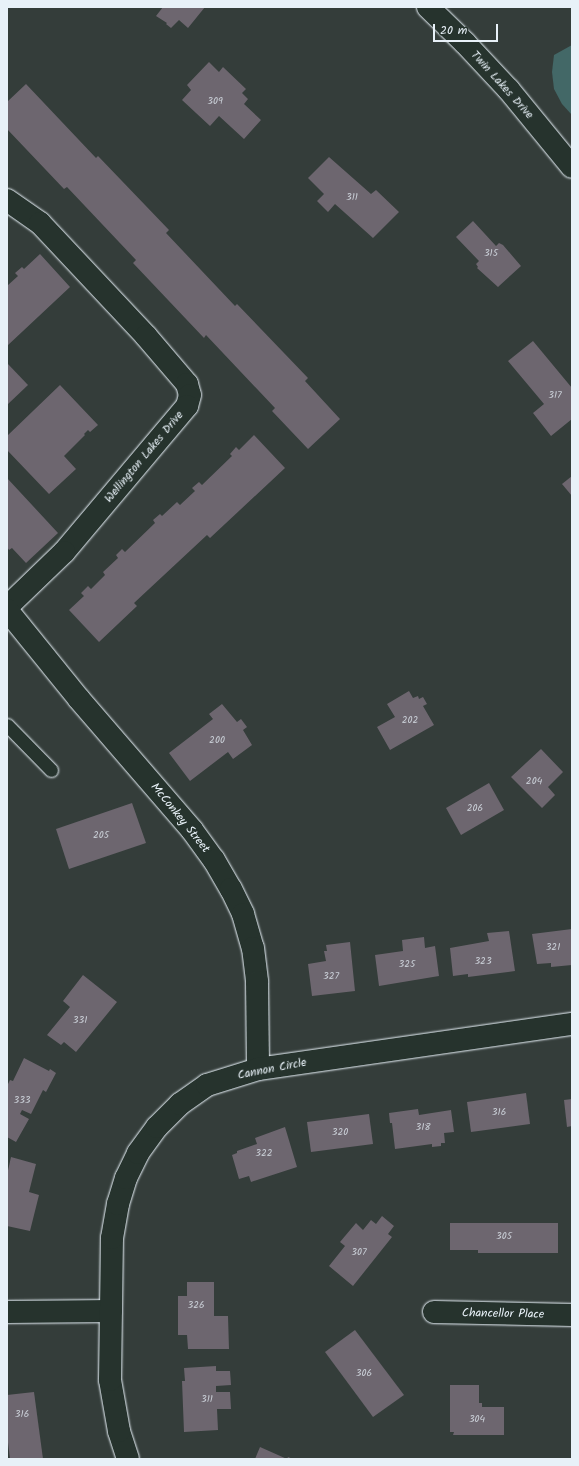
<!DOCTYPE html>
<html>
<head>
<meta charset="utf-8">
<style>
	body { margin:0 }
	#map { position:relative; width:579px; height:1466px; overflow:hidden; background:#343d3a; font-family:Kalam,sans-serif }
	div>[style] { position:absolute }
	.water>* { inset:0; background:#436867 }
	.building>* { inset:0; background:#6d666f }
	.roads { filter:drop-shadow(0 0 1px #e8f1f8) drop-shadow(0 0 1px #e8f1f8) }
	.service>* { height:13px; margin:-6.5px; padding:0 6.5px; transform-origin:6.5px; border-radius:6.5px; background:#26332d }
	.minor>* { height:22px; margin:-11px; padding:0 11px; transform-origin:11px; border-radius:11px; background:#26332d }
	span { translate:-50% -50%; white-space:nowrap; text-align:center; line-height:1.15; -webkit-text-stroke:4px #26332d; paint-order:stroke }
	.number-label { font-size:10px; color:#c9ced6 }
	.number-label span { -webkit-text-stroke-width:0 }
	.street-label { font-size:12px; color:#e8f1f8 }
	.frame { position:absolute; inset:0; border:8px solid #e8f1f8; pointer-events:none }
	.scale { position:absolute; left:433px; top:24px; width:65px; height:18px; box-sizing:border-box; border:2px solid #e8f1f8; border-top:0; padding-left:5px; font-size:12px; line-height:14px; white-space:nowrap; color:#e8f1f8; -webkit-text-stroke:3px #26332d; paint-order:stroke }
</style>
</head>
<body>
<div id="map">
	<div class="water">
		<div style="clip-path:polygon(572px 45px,572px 115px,562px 104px,554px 89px,552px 72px,554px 55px)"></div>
	</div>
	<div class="building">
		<div style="clip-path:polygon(163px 7px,205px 7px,188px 28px,179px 20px,171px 28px,166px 24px,167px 23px,156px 16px)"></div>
		<div style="clip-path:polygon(209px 62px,219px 72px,223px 67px,246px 89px,242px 93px,248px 99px,244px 104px,261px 120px,244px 139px,219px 116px,210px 126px,182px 100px,191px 90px,187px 85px)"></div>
		<div style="clip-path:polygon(26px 84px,96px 158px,98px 156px,169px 230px,166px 233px,235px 306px,237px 304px,308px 378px,305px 381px,340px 419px,308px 449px,272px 411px,275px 408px,206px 335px,204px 338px,133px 263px,136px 260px,67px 187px,64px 189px,7px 129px,7px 102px)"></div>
		<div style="clip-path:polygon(329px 157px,371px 194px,376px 190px,399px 212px,373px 238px,335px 204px,328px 212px,317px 201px,324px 194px,308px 178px)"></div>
		<div style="clip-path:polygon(473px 221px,496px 246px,499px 243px,503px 245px,521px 266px,498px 287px,477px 268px,478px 267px,476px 264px,479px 261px,456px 237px)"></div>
		<div style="clip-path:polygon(40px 254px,70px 287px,7px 346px,7px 286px,18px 276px,15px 273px,22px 267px,24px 269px)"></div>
		<div style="clip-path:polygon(533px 341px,572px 388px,572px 419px,551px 436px,533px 413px,544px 404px,508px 361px)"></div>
		<div style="clip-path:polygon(7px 363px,28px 385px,7px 405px)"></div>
		<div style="clip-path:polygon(60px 385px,98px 425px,90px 432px,88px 430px,84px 434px,85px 435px,64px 456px,76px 469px,49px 494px,7px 450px,7px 436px)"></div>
		<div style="clip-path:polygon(254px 435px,285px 468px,210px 538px,207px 535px,134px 603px,137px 606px,99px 642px,69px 610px,84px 596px,81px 593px,88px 586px,91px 589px,105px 575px,103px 572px,118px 558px,116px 555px,122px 549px,125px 552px,155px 523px,153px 520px,160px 514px,162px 516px,177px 502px,180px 505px,195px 491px,192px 488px,199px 482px,202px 485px,232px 456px,230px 454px,236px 447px,239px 450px)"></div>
		<div style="clip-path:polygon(572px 476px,572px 496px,562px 484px)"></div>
		<div style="clip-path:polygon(7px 478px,58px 533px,26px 563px,12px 548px,9px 550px,7px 547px)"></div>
		<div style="clip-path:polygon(409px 691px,413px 698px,418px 696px,419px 699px,423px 697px,427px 704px,423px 706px,434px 725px,390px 750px,377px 727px,395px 717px,387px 704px)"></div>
		<div style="clip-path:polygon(222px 704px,237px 722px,241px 719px,247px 727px,243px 730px,252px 745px,233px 759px,228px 752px,190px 781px,169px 753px,213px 719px,209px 714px)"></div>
		<div style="clip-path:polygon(541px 749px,563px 772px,548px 787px,555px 795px,542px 808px,511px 777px)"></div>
		<div style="clip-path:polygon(489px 783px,504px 810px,461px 835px,446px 808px)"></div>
		<div style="clip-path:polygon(132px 803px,146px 843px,69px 869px,56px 829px)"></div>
		<div style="clip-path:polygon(572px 929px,572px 965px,551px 967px,551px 963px,537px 964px,532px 934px)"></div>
		<div style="clip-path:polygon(509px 931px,515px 971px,468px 977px,468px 974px,453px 976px,450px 948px,489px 941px,487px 933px)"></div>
		<div style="clip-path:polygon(424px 937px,425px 948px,435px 946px,439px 976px,379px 986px,375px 955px,403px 951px,402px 940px)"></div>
		<div style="clip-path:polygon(350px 942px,355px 991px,312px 996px,308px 964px,326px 961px,324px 951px,327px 951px,326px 945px)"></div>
		<div style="clip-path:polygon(83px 975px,117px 1002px,76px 1052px,64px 1042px,61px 1045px,47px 1035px,70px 1007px,63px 1001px)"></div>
		<div style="clip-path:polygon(24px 1058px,49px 1071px,50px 1069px,56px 1073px,46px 1092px,43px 1090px,31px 1114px,22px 1110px,20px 1114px,29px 1119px,16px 1142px,7px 1137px,7px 1086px,10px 1080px,13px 1081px)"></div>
		<div style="clip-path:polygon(526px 1093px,530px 1124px,471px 1132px,467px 1102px)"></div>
		<div style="clip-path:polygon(572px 1099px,572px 1126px,567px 1127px,564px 1100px)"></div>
		<div style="clip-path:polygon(418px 1109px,419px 1115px,451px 1110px,454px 1132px,444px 1133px,445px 1143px,441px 1143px,441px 1146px,432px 1147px,432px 1144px,395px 1149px,392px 1123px,390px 1123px,389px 1113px)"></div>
		<div style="clip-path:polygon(369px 1114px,373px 1144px,311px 1152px,307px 1122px)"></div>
		<div style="clip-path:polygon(285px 1127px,297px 1167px,251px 1182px,249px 1176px,239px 1179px,232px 1155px,237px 1153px,237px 1151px,257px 1144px,255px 1138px)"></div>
		<div style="clip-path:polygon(11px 1157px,36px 1164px,29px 1192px,39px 1195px,30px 1231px,7px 1226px,7px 1175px)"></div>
		<div style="clip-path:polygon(382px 1216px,394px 1226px,388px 1234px,392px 1237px,353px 1286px,329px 1266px,345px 1246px,340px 1242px,356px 1223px,363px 1230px,371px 1220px,376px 1224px)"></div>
		<div style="clip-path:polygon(450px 1223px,558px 1223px,558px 1253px,478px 1253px,478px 1250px,450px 1250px)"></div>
		<div style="clip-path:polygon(187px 1282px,214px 1282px,214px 1316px,228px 1316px,229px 1349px,188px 1349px,187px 1335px,178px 1335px,178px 1296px,187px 1296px)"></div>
		<div style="clip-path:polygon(355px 1330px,404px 1395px,373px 1417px,325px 1352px)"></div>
		<div style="clip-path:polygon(216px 1366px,216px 1371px,230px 1371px,231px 1385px,216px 1386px,216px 1392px,230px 1392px,231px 1409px,217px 1409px,218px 1430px,184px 1432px,182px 1381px,185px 1381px,184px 1368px)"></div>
		<div style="clip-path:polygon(450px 1385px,479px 1385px,479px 1403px,482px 1403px,482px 1407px,504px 1407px,504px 1435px,453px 1435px,454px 1432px,450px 1432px)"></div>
		<div style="clip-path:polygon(34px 1392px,43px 1459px,10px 1459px,7px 1434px,7px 1395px)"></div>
		<div style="clip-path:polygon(260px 1447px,287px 1459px,288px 1457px,293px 1459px,255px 1459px)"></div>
	</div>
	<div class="roads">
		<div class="service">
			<div style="left:7px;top:725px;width:63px;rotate:45.6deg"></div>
		</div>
		<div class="minor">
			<div style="left:428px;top:7px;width:52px;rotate:44.2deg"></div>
			<div style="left:465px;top:43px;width:64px;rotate:46.9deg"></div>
			<div style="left:509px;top:90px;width:99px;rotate:50.7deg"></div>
			<div style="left:7px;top:200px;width:40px;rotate:34.9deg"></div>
			<div style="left:40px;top:223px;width:155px;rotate:46.8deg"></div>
			<div style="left:146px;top:336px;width:63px;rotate:49.5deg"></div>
			<div style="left:187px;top:384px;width:11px;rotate:75deg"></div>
			<div style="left:190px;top:395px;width:11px;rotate:105deg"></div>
			<div style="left:187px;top:406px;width:191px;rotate:130.1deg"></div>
			<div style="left:64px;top:552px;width:79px;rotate:136deg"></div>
			<div style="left:7px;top:610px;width:114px;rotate:51deg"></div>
			<div style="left:79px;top:699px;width:173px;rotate:49.2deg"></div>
			<div style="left:192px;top:830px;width:37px;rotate:54deg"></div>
			<div style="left:214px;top:860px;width:34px;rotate:60deg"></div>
			<div style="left:231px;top:889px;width:28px;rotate:64deg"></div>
			<div style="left:243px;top:914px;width:35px;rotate:74deg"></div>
			<div style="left:253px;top:948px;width:34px;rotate:83deg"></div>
			<div style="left:257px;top:982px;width:87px;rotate:89.3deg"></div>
			<div style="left:7px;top:1312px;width:104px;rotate:-0.6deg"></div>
			<div style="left:434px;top:1312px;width:138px;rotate:1.2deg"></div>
			<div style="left:128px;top:1459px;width:29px;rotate:-108deg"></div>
			<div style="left:119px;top:1431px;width:52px;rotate:-100deg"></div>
			<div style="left:110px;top:1380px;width:142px;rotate:-89.2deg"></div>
			<div style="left:112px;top:1238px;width:35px;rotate:-80deg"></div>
			<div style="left:118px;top:1204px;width:27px;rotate:-73deg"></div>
			<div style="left:126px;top:1178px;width:28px;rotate:-64deg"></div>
			<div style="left:138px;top:1153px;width:32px;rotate:-54deg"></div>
			<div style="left:157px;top:1127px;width:33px;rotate:-45deg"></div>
			<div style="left:180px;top:1104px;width:33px;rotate:-35deg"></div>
			<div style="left:207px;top:1085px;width:53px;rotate:-17.4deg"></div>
			<div style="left:258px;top:1069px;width:317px;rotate:-8.2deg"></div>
		</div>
	</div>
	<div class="number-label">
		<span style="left:215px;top:102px">309</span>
		<span style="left:352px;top:198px">311</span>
		<span style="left:491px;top:254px">315</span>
		<span style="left:555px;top:396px">317</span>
		<span style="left:410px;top:721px">202</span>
		<span style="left:217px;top:741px">200</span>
		<span style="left:534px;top:782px">204</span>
		<span style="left:475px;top:809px">206</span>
		<span style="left:101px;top:836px">205</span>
		<span style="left:553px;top:948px">321</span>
		<span style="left:483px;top:962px">323</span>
		<span style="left:407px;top:965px">325</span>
		<span style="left:331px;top:977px">327</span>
		<span style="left:80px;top:1021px">331</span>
		<span style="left:22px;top:1101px">333</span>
		<span style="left:499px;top:1113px">316</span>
		<span style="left:423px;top:1128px">318</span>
		<span style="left:340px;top:1133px">320</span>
		<span style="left:264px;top:1154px">322</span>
		<span style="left:504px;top:1237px">305</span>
		<span style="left:359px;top:1253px">307</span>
		<span style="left:196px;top:1306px">326</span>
		<span style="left:364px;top:1374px">306</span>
		<span style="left:207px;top:1400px">311</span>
		<span style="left:22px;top:1415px">316</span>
		<span style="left:477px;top:1420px">304</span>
	</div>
	<div class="street-label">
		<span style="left:502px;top:85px;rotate:48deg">Twin Lakes Drive</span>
		<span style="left:144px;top:457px;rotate:-50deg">Wellington Lakes Drive</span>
		<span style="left:180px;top:818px;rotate:51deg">McConkey Street</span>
		<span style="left:272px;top:1069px;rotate:-11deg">Cannon Circle</span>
		<span style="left:503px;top:1314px;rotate:1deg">Chancellor Place</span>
	</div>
	<div class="frame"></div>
	<div class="scale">20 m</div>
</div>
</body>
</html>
